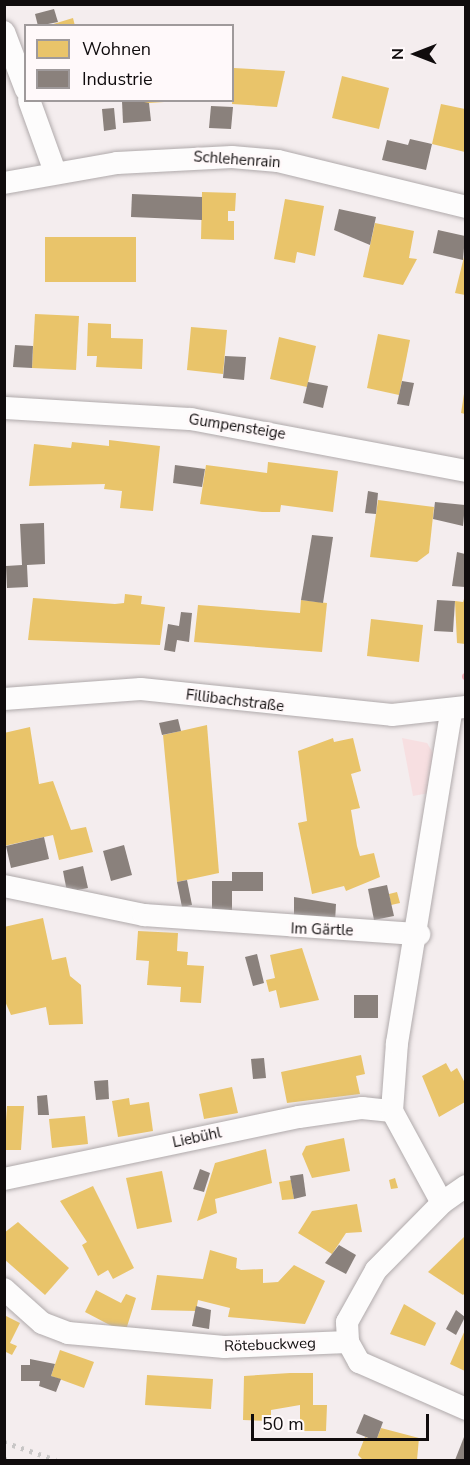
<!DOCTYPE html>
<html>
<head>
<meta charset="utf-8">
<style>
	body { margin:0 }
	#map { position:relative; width:470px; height:1465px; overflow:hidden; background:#f4edee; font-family:"Nunito Sans",sans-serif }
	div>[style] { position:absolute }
	.green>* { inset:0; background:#f7dfe1 }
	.homes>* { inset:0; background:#e9c46a }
	.industry>* { inset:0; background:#8a817c }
	.stream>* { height:7px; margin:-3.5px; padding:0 3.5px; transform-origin:3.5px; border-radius:3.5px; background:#f0afb8 }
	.roads { filter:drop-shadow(0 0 2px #b0aaab) drop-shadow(0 0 2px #b0aaab) }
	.street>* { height:22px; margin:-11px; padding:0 11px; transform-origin:11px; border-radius:11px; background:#fdfcfc }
	.rail>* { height:4.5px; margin-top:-2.25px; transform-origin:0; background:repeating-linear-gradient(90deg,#c8c6c6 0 3px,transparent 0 9px) }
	span { translate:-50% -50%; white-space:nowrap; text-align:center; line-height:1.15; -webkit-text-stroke:6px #fff9fa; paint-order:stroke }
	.street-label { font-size:15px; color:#100c0d }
	.frame { position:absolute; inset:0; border:6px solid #100c0d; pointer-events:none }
	.legend { position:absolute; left:24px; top:24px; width:210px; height:78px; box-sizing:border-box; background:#fff9fa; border:2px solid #9f9a9b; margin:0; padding:8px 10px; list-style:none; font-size:18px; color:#100c0d }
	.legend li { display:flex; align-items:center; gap:12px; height:30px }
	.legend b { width:30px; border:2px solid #9f9a9b }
	.north { position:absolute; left:386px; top:24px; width:60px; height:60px; -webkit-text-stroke:4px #fff9fa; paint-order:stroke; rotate:270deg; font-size:16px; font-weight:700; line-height:24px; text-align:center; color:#100c0d }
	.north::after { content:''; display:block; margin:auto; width:21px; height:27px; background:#100c0d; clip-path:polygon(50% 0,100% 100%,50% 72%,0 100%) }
	.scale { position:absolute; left:251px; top:1414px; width:178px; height:27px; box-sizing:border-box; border:3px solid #100c0d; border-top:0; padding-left:8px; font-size:18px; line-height:21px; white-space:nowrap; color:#100c0d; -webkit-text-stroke:4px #fff9fa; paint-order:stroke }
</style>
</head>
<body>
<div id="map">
	<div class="green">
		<div style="clip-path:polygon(402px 738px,427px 743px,433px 753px,429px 793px,413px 796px)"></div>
	</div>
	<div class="homes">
		<div style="clip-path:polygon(73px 18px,75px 26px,50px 26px,50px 25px)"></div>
		<div style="clip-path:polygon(234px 68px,285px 71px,277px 107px,232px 104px)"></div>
		<div style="clip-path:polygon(342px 76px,389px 88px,379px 129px,332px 118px)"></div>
		<div style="clip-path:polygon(134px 100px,164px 100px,164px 102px,134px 104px)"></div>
		<div style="clip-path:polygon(441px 104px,465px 109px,465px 152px,432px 144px)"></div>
		<div style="clip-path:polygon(202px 192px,236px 193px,235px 211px,228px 211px,228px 221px,234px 221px,234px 240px,201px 239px)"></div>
		<div style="clip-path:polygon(285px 199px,324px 206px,315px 256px,297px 252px,295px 263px,274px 259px)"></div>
		<div style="clip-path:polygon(375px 223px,414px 231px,409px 258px,417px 259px,403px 285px,363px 277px)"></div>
		<div style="clip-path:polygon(45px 237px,136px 237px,136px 282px,45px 282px)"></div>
		<div style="clip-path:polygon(465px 253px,465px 295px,455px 293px)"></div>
		<div style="clip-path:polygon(35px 314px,79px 316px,76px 370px,32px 368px)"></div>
		<div style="clip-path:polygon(88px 323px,111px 324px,111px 338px,143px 339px,142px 369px,96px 367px,97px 356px,87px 356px)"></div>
		<div style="clip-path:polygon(191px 327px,227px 330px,223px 374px,187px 370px)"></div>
		<div style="clip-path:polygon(378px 334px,410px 340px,399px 395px,367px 388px)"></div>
		<div style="clip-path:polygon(279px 337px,316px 346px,307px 387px,270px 379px)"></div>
		<div style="clip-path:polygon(464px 394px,465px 394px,465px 414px,461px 413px)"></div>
		<div style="clip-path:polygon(109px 440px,160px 446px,153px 511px,120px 508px,122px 491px,104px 489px,105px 484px,29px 486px,34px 444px,71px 448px,72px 442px,109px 446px)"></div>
		<div style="clip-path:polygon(268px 462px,338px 471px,333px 512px,281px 505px,280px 512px,262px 512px,200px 504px,206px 465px,267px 473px)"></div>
		<div style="clip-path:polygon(378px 500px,434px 507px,429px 553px,417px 562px,370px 557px)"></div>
		<div style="clip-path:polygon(125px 594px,142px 596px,141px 604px,165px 607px,160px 645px,28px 640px,33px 598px,115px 604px,124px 603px)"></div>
		<div style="clip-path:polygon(465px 596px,465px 644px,457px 643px,455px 601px,463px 602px)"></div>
		<div style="clip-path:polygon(301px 600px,327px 603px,322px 652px,194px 642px,198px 605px,300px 613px)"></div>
		<div style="clip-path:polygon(371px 619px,423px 625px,419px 662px,367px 656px)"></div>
		<div style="clip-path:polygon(207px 725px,219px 873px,177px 882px,163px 735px)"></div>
		<div style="clip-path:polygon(30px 727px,39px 784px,53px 781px,71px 830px,86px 827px,93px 852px,59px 860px,53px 835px,4px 846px,4px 733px)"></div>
		<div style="clip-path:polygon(333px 738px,334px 742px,353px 738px,361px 771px,351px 774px,360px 808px,351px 810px,357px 846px,360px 856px,374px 853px,380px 877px,346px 891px,344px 886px,312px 894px,298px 823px,307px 821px,298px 751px)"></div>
		<div style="clip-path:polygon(397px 892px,400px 903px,391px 905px,389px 894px)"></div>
		<div style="clip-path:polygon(43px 918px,52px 960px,66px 957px,70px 976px,81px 985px,83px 1024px,49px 1025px,46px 1007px,11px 1015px,4px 999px,4px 927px)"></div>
		<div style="clip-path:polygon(138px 931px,178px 933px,177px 951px,188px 952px,187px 965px,204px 966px,201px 1003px,180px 1002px,181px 987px,147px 985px,149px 961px,136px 960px)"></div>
		<div style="clip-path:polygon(302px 948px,319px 1000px,280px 1008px,276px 990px,269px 992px,266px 980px,275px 978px,270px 955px)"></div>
		<div style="clip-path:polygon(361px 1055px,365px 1074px,356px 1076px,360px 1094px,287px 1103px,281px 1072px)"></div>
		<div style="clip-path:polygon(446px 1063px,451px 1072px,457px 1068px,465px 1083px,465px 1102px,439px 1117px,422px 1076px)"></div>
		<div style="clip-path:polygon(232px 1087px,238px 1113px,204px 1119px,199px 1094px)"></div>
		<div style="clip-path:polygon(129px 1098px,130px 1105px,149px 1102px,153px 1131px,118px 1137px,112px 1101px)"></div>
		<div style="clip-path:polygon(7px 1106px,24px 1106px,21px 1150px,4px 1150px)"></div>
		<div style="clip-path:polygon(85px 1116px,88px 1144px,52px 1148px,49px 1119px)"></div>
		<div style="clip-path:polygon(344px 1138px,350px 1171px,312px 1178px,302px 1154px,306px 1146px)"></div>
		<div style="clip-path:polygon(266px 1149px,272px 1183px,215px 1199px,217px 1213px,197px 1221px,215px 1163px)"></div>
		<div style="clip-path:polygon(162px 1171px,172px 1222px,137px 1229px,126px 1178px)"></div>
		<div style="clip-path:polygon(395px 1178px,398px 1188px,391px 1189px,389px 1180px)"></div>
		<div style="clip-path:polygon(291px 1180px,294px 1199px,282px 1200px,279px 1182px)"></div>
		<div style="clip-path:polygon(93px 1186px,134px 1268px,113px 1279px,108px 1270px,98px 1276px,82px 1245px,87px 1242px,60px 1201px)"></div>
		<div style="clip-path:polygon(357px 1204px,362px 1232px,346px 1233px,332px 1254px,298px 1233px,312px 1211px)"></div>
		<div style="clip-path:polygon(18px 1222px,69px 1268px,45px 1295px,4px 1259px,4px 1233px)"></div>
		<div style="clip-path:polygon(465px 1236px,465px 1293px,463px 1295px,428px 1272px)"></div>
		<div style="clip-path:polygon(210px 1250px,237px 1258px,236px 1268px,241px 1270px,263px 1269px,263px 1283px,278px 1282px,294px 1265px,325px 1281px,305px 1324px,228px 1317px,230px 1308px,198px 1300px,196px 1311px,151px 1310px,157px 1275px,203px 1279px)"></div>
		<div style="clip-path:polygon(96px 1290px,121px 1303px,126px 1294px,136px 1298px,125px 1333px,85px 1312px)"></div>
		<div style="clip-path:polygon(404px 1304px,436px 1323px,425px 1346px,390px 1334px)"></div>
		<div style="clip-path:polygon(4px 1315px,20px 1323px,10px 1343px,17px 1346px,12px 1355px,4px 1351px)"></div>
		<div style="clip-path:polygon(465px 1330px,465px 1371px,450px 1364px)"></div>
		<div style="clip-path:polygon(60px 1350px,94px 1362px,84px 1388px,51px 1376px)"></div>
		<div style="clip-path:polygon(290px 1373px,313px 1373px,313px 1405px,327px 1405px,326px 1431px,300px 1431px,300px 1405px,271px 1410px,271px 1421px,243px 1420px,244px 1376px)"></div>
		<div style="clip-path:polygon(147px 1375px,213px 1379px,211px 1409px,145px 1405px)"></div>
		<div style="clip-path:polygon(381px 1428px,419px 1438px,417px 1460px,363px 1460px,358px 1455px,365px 1437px,376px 1441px)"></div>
	</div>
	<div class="industry">
		<div style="clip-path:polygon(54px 9px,58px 22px,38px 26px,35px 14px)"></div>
		<div style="clip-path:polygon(134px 100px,149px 103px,151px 121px,123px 123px,122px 101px)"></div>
		<div style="clip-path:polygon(211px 106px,233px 107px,231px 129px,209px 128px)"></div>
		<div style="clip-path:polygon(114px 108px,116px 129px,104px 131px,102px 109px)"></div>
		<div style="clip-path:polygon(410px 139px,432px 144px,426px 170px,382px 160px,387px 140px,408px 145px)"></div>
		<div style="clip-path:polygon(132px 194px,202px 197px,202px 220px,131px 217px)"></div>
		<div style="clip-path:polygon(339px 209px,376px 217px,370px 245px,334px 230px)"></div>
		<div style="clip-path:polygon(438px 230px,465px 236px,463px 260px,433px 253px)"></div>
		<div style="clip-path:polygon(15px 345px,33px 346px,32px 368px,13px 367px)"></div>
		<div style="clip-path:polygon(225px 356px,246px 357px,244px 380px,223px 378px)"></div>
		<div style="clip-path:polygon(402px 381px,414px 383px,409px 406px,397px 404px)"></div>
		<div style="clip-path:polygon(308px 382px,328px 386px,323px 408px,303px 403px)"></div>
		<div style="clip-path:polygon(175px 465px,205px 469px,202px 487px,173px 483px)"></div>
		<div style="clip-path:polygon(368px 491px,378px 493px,376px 514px,365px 513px)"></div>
		<div style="clip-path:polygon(435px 502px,465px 505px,463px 526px,433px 519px)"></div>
		<div style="clip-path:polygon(44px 523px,45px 564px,27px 565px,28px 587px,7px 588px,6px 566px,22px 565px,20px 524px)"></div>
		<div style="clip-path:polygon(312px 535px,333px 537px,323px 603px,301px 600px)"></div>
		<div style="clip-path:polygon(457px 552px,465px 554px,465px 587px,452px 586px)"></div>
		<div style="clip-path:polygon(437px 600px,455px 601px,453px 632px,434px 631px)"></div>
		<div style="clip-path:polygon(181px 612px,192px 613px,189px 642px,177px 640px,175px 652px,164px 650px,168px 624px,179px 626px)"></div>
		<div style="clip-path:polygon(178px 719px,181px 731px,162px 735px,159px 723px)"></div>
		<div style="clip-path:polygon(44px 837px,49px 859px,11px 868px,6px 846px)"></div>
		<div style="clip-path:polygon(124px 845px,132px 875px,111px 881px,103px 851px)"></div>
		<div style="clip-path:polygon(83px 866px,88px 888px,67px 892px,63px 871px)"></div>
		<div style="clip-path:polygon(232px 872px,263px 872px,263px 891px,232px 891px,232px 912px,212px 912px,212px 881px,232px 881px)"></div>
		<div style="clip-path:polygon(187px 880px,192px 905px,182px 907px,177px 882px)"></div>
		<div style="clip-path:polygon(387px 885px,394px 916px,374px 920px,368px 889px)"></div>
		<div style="clip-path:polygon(294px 897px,336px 904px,335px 922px,294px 921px)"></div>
		<div style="clip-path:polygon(257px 954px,264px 983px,253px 986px,245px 957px)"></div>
		<div style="clip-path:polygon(354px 995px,378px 995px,378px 1018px,354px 1018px)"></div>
		<div style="clip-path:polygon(264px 1058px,266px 1078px,253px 1079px,251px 1059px)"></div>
		<div style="clip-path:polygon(108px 1080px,109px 1099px,96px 1100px,94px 1081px)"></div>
		<div style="clip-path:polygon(47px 1095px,49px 1115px,38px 1115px,37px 1096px)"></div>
		<div style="clip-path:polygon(200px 1169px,210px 1173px,204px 1192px,193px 1189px)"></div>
		<div style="clip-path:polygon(303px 1174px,306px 1196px,294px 1199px,290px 1176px)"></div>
		<div style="clip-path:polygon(339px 1245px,356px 1255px,346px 1274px,325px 1263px)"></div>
		<div style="clip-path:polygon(196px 1306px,211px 1310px,209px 1329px,192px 1326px)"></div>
		<div style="clip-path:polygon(456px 1310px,465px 1317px,456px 1335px,446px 1329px)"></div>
		<div style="clip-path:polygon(30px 1359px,55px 1364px,51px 1376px,61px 1379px,56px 1392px,39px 1386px,40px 1381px,21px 1381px,21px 1365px,30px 1365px)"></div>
		<div style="clip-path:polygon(364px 1414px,383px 1422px,376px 1441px,356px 1433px)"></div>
		<div style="clip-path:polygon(464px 1437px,465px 1460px,455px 1460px)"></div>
	</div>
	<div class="stream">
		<div style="left:465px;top:676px;width:1px"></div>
	</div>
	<div class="roads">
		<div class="street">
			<div style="left:4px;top:32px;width:62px;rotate:69.2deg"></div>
			<div style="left:29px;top:100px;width:77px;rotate:70.1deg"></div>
			<div style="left:4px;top:183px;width:115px;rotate:-10deg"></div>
			<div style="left:117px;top:163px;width:115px;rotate:-3deg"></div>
			<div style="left:232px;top:157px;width:46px;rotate:5deg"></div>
			<div style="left:278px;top:161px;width:194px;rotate:13.7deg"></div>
			<div style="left:4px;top:408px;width:187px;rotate:3.4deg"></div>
			<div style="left:191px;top:419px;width:280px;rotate:10.7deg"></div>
			<div style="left:4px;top:699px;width:137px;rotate:-4.2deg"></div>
			<div style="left:141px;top:689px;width:252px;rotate:5.9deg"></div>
			<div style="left:392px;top:715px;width:72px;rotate:-6.3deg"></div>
			<div style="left:4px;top:886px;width:143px;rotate:11.7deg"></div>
			<div style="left:144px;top:915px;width:276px;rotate:4deg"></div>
			<div style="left:4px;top:1179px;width:301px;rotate:-11.9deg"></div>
			<div style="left:299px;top:1117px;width:64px;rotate:-8.1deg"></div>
			<div style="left:362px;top:1108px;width:30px;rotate:6deg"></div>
			<div style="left:466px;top:1186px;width:29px;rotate:145deg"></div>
			<div style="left:442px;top:1203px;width:94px;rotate:134.6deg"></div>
			<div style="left:376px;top:1270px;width:60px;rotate:119.1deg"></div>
			<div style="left:347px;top:1322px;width:20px;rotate:87deg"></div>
			<div style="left:348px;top:1342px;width:23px;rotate:61deg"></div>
			<div style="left:359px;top:1362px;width:117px;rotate:23.7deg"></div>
			<div style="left:442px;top:1203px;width:105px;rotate:-118.5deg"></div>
			<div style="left:392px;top:1111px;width:68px;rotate:-85.8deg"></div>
			<div style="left:397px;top:1043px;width:335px;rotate:-80.7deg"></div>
			<div style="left:4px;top:1289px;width:51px;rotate:41.8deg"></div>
			<div style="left:42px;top:1323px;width:28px;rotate:21deg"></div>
			<div style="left:68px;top:1333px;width:157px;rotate:5.1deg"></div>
			<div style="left:224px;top:1347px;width:124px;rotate:-2.3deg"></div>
		</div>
	</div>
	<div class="rail">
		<div style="left:4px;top:1442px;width:55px;rotate:19.1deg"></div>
		<div style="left:4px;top:1459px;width:5px;rotate:11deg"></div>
	</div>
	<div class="street-label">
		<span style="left:237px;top:160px;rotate:4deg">Schlehenrain</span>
		<span style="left:237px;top:427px;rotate:9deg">Gumpensteige</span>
		<span style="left:235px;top:701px;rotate:7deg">Fillibachstraße</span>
		<span style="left:322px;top:930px;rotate:2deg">Im Gärtle</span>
		<span style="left:197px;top:1138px;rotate:-12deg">Liebühl</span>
		<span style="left:270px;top:1345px;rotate:-2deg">Rötebuckweg</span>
	</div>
	<div class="frame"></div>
	<ul class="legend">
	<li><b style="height:16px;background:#e9c46a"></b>Wohnen</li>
	<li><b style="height:16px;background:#8a817c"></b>Industrie</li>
	</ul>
	<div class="north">N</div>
	<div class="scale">50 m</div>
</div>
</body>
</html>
